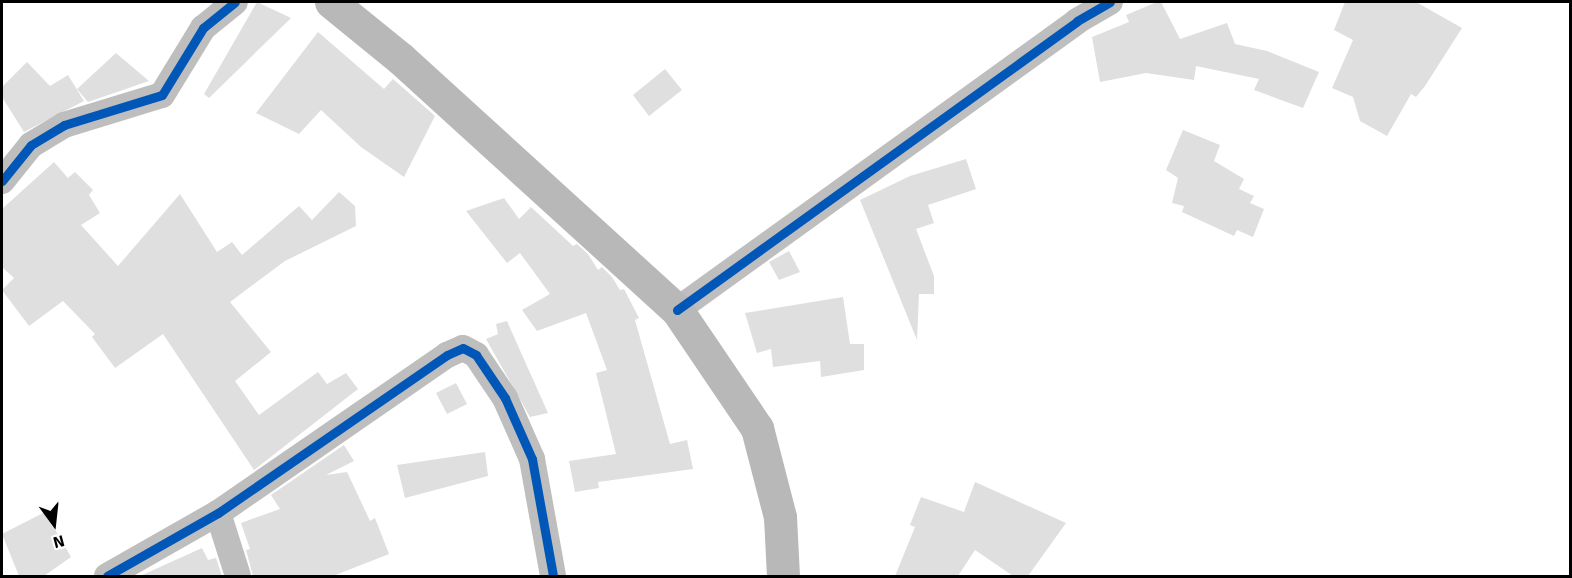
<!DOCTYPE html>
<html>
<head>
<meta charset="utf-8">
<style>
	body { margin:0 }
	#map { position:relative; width:1572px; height:578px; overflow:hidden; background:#fff; font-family:Signika,sans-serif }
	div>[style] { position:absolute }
	.building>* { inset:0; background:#dfdfdf }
	.street>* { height:26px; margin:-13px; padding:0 13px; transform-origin:13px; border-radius:13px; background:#bebebe }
	.secondary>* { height:33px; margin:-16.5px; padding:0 16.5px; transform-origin:16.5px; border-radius:16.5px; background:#b8b8b8 }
	.cycleway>* { height:9px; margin:-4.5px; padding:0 4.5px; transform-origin:4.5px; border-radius:4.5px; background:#0057b8 }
	span { translate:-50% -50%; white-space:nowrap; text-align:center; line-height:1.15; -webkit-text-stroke:5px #fff; paint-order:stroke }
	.frame { position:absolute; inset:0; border:3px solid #000; pointer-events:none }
	.north { position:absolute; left:24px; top:494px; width:60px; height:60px; -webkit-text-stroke:4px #fff; paint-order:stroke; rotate:165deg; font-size:16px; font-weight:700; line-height:24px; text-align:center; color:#000 }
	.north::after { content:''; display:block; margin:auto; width:21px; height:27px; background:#000; clip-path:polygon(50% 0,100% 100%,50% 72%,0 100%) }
</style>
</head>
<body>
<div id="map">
	<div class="building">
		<div style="clip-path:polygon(257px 2px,291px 18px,209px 98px,204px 94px)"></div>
		<div style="clip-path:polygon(1157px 2px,1161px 2px,1180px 39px,1227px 23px,1235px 44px,1267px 51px,1319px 72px,1303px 108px,1254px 90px,1259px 79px,1196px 66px,1194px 80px,1146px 73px,1100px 82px,1092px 37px,1129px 22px,1126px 15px)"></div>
		<div style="clip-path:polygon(1345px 2px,1416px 2px,1462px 28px,1425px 86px,1416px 97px,1411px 94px,1387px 136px,1360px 121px,1353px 97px,1332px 88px,1353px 40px,1334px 30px)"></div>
		<div style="clip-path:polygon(318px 32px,384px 89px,393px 79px,435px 116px,404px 177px,361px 147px,321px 110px,299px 134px,256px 113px)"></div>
		<div style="clip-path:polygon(116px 53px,149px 81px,88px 102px,77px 89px)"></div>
		<div style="clip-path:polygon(27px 62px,50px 86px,68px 75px,84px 101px,24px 132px,2px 97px,2px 87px)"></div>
		<div style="clip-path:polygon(665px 69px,682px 90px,649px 116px,633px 95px)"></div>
		<div style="clip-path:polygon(1183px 130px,1220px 145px,1214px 161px,1244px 179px,1239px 189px,1254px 196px,1250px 203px,1264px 209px,1253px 237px,1237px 230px,1234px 236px,1182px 212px,1184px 206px,1172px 203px,1178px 178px,1166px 170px)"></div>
		<div style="clip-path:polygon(966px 159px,976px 189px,928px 205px,934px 223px,916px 229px,934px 276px,934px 294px,919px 294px,917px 340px,860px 200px,910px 176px)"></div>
		<div style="clip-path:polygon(54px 162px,68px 178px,75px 172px,93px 190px,89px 195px,100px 213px,81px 225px,118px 266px,180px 194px,217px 252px,232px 242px,242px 255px,299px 206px,312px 220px,339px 192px,355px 206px,356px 226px,285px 261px,230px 302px,271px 352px,235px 381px,259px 415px,318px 372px,327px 384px,346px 373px,358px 389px,254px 470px,163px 334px,115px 368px,92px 337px,95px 334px,63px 301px,29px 326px,2px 290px,14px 278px,2px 267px,2px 209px)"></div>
		<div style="clip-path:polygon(504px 198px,519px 219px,531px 207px,573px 246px,577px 244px,588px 254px,598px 270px,602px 267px,612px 277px,620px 290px,624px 289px,639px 318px,635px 320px,670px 444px,687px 440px,693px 469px,598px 482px,599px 488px,575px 492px,569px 461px,616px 454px,596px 373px,607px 370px,586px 313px,537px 331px,522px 310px,550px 294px,520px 253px,507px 263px,466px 211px)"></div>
		<div style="clip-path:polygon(789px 251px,800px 272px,779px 280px,769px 262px)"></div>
		<div style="clip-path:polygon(843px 297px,850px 344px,864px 344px,864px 370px,821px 377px,820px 361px,773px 367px,771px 349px,757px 353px,745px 313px)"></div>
		<div style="clip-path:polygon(507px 321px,510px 328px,548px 413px,530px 417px,486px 339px,498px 334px,496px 324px)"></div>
		<div style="clip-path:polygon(456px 383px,467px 404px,447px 414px,436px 393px)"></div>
		<div style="clip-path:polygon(344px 445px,354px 461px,326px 475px,347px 472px,370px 521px,375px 518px,389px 554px,333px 576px,253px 576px,246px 550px,250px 549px,241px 523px,280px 509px,271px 495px)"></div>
		<div style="clip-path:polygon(485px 452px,488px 476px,405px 498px,397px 465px)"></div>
		<div style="clip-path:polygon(975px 482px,1066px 523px,1028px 576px,1013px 576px,975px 550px,958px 576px,895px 576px,915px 527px,910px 525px,921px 497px,964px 512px)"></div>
		<div style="clip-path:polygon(45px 512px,71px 557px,44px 576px,19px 576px,2px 534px)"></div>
		<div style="clip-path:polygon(202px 548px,208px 560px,216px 558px,222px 576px,140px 576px)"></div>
	</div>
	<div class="street">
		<div style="left:2px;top:181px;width:46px;rotate:-51.1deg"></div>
		<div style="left:31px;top:145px;width:39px;rotate:-31deg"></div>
		<div style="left:64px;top:125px;width:102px;rotate:-17deg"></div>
		<div style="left:162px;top:95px;width:79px;rotate:-58.5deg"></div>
		<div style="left:203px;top:28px;width:41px;rotate:-39.1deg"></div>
		<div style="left:677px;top:310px;width:493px;rotate:-35.8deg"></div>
		<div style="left:1077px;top:21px;width:38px;rotate:-30deg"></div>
		<div style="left:218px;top:513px;width:66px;rotate:72.4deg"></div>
		<div style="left:107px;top:576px;width:128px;rotate:-29.6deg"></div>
		<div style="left:218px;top:513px;width:278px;rotate:-34.6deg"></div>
		<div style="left:447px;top:355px;width:17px;rotate:-24deg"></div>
		<div style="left:463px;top:348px;width:15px;rotate:28deg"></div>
		<div style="left:476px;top:355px;width:52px;rotate:56deg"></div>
		<div style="left:505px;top:398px;width:67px;rotate:66.1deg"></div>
		<div style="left:532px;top:459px;width:119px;rotate:79.8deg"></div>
	</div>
	<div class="secondary">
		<div style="left:331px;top:2px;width:89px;rotate:39.1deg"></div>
		<div style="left:400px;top:58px;width:374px;rotate:42.3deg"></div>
		<div style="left:677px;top:310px;width:143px;rotate:55.9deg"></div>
		<div style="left:757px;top:428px;width:92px;rotate:75.5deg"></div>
		<div style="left:780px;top:517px;width:59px;rotate:87.1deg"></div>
	</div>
	<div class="cycleway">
		<div style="left:2px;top:181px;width:46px;rotate:-51.1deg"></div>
		<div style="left:31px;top:145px;width:39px;rotate:-31deg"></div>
		<div style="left:64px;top:125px;width:102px;rotate:-17deg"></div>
		<div style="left:162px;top:95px;width:79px;rotate:-58.5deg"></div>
		<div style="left:203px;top:28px;width:41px;rotate:-39.1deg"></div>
		<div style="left:677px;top:310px;width:493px;rotate:-35.8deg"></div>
		<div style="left:1077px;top:21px;width:38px;rotate:-30deg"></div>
		<div style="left:107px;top:576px;width:128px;rotate:-29.6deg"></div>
		<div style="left:218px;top:513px;width:278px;rotate:-34.6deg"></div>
		<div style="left:447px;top:355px;width:17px;rotate:-24deg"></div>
		<div style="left:463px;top:348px;width:15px;rotate:28deg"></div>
		<div style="left:476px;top:355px;width:52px;rotate:56deg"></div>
		<div style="left:505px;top:398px;width:67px;rotate:66.1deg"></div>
		<div style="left:532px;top:459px;width:119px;rotate:79.8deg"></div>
	</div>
	<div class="frame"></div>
	<div class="north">N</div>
</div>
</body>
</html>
